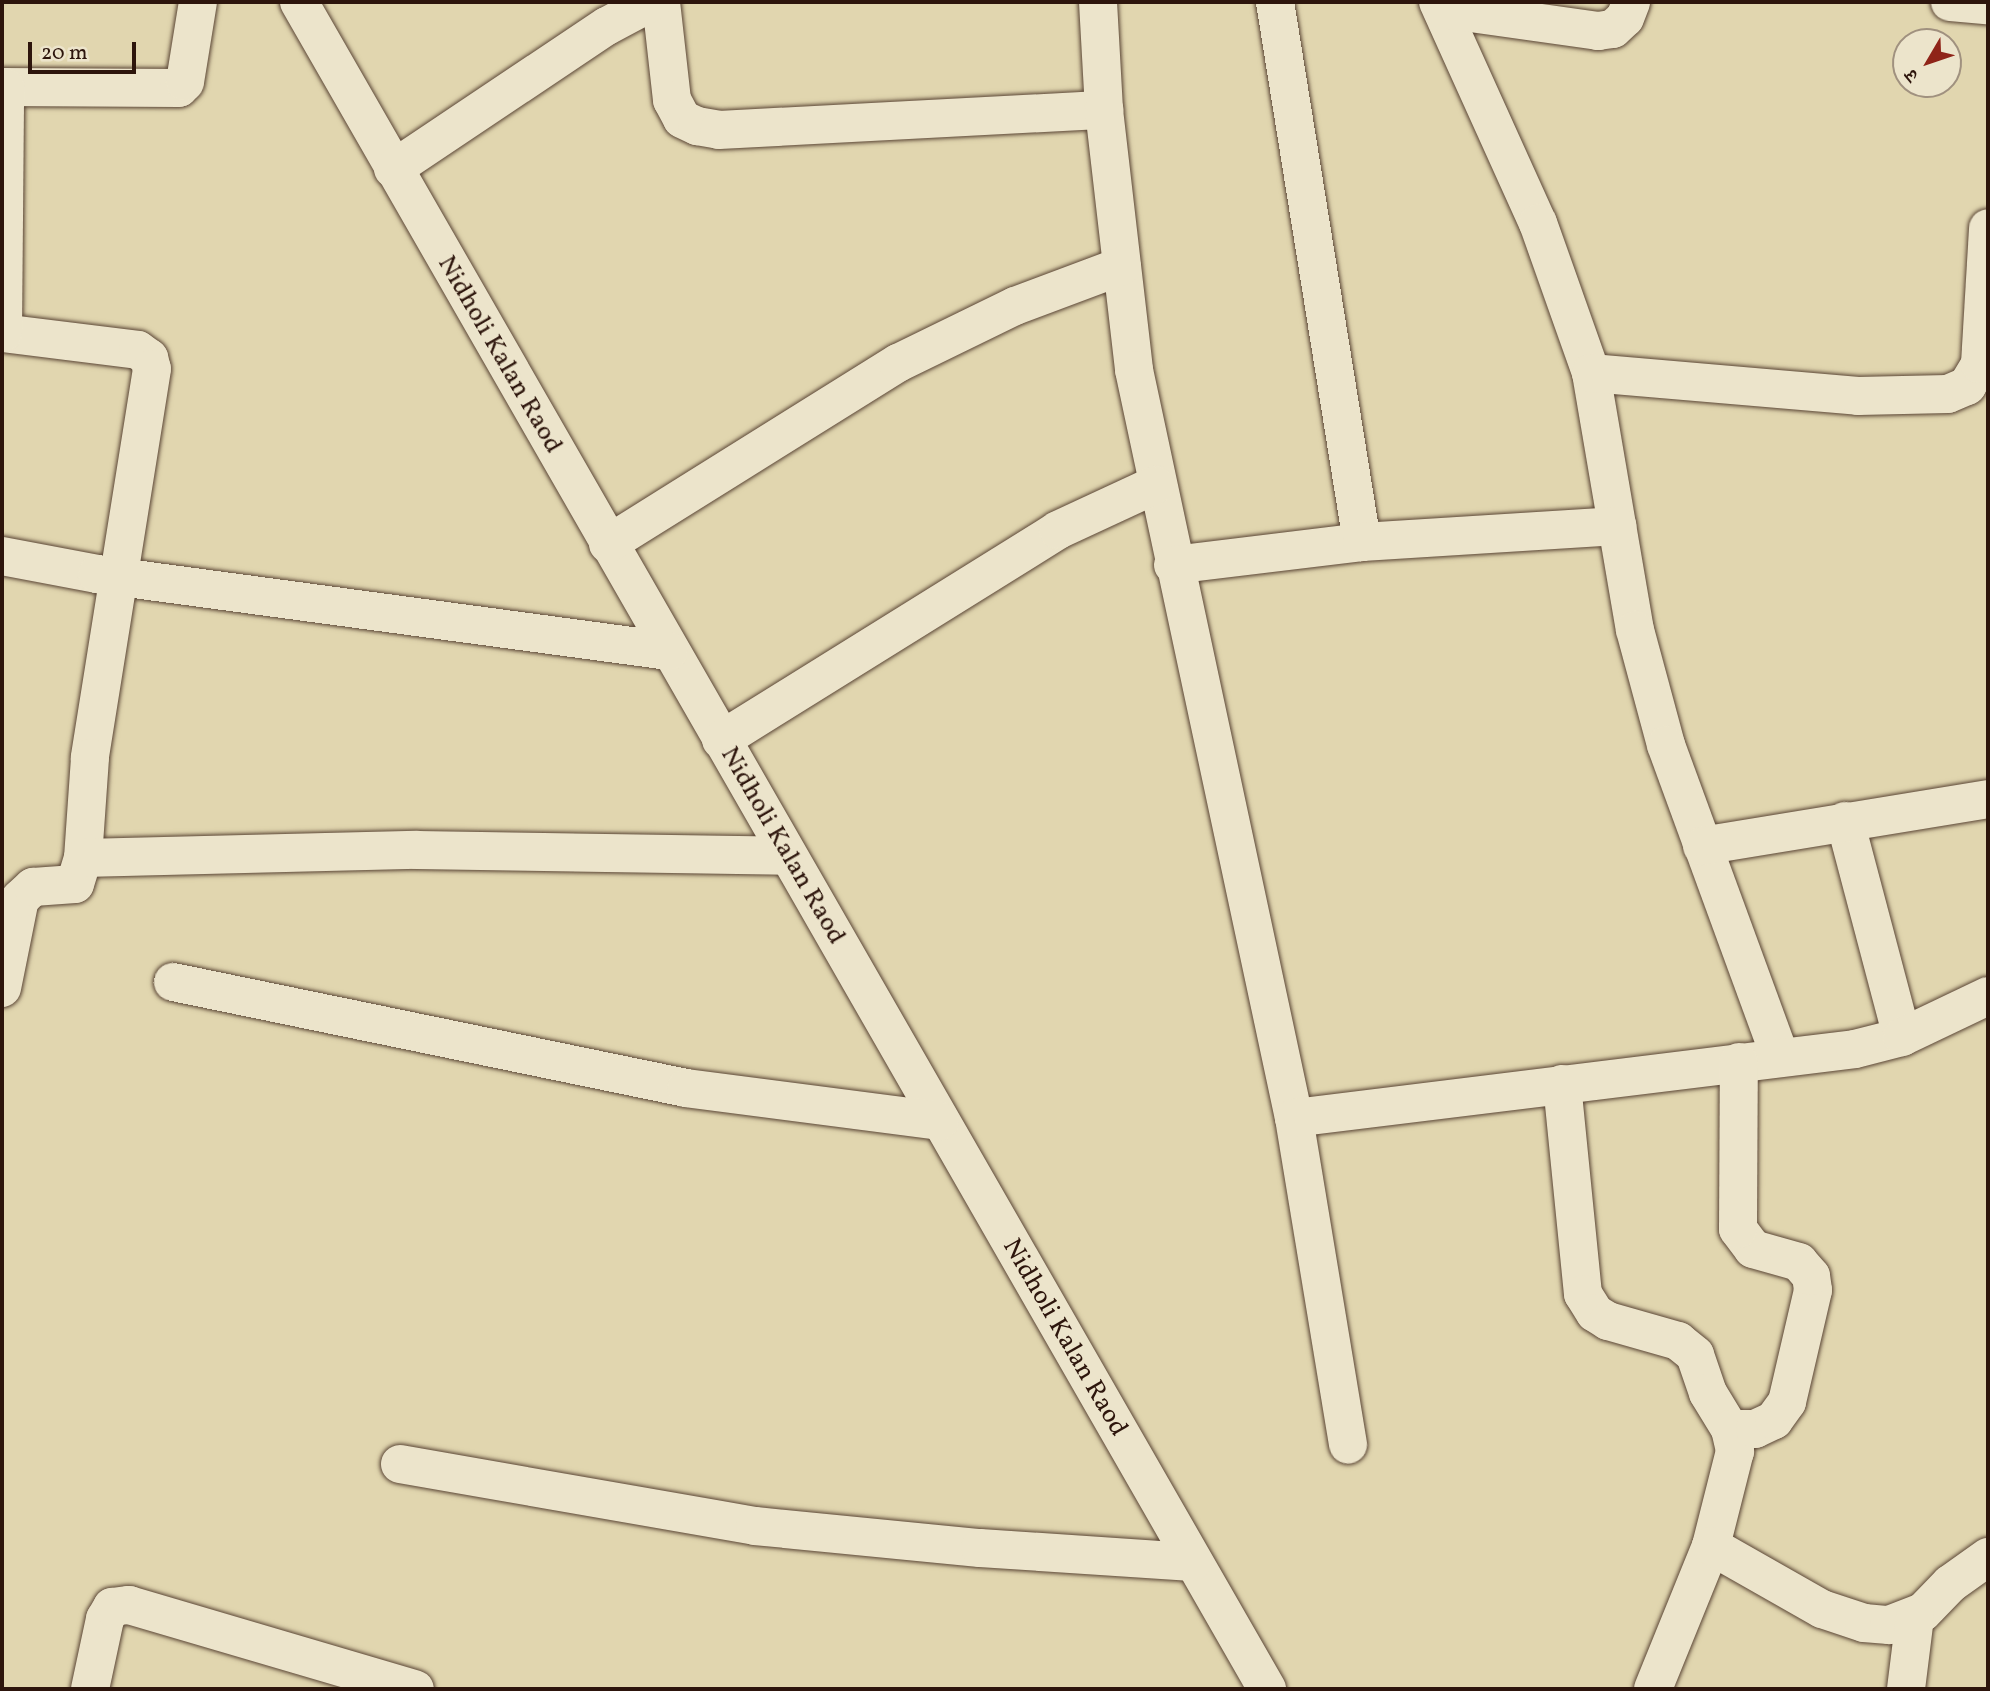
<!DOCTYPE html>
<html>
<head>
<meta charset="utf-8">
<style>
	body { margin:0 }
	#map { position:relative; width:1990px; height:1691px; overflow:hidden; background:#e1d6af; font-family:Vollkorn,"Noto Serif Devanagari",serif }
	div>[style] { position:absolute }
	.roads { filter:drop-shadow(0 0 2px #5a4535) drop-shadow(0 0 2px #5a4535) }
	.minor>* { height:38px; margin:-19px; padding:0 19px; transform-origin:19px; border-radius:19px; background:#ece4cb }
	span { translate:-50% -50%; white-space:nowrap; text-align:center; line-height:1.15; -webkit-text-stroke:5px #ece4cb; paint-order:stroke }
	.street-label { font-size:26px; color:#2d150c }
	.frame { position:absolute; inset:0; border:4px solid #2d150c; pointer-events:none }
	.north { position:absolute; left:1892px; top:28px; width:70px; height:70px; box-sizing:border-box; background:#ece4cb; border:2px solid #a0917f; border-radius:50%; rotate:231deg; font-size:19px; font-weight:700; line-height:28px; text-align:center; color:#2d150c }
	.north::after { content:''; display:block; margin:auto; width:24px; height:32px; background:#8f2418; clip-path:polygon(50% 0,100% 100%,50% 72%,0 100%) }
	.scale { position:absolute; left:28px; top:42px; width:108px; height:32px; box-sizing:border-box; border:4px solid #2d150c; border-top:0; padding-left:9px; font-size:21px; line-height:24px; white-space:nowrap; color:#2d150c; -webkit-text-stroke:5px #ece4cb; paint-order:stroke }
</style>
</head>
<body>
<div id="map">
	<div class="roads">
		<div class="minor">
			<div style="left:299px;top:2px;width:1945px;rotate:60.15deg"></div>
			<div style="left:661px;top:2px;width:99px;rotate:83.6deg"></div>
			<div style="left:672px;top:100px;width:21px;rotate:62deg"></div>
			<div style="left:682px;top:119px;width:17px;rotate:25deg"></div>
			<div style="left:697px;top:126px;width:22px;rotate:10deg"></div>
			<div style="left:719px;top:130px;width:386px;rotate:-3deg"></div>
			<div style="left:1098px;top:2px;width:108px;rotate:86.8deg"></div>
			<div style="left:1104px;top:110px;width:262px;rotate:83.4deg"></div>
			<div style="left:1134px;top:370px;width:765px;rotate:77.93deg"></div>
			<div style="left:1294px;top:1118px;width:331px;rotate:80.6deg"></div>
			<div style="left:1275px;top:2px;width:547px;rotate:80.85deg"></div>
			<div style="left:1438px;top:2px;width:243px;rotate:65.7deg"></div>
			<div style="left:1538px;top:223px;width:159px;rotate:70.5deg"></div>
			<div style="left:1591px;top:373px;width:261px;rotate:80.3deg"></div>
			<div style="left:1635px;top:630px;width:119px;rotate:74.9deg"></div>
			<div style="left:1666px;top:745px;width:332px;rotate:69.9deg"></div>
			<div style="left:1950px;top:2px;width:38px;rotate:5deg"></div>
			<div style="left:1442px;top:9px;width:158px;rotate:8deg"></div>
			<div style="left:1598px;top:31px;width:15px;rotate:-8deg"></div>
			<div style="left:1613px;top:29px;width:16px;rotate:-43deg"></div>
			<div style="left:1625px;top:18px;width:17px;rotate:-69deg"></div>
			<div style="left:2px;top:87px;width:177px;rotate:0.3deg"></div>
			<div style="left:179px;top:88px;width:8px;rotate:-45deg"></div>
			<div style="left:185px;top:82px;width:81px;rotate:-80.8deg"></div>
			<div style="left:393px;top:169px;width:257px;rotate:-33.8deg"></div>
			<div style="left:607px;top:26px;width:51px;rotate:-28.1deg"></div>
			<div style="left:2px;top:333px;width:137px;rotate:7.1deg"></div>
			<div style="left:138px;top:350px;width:14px;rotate:36deg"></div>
			<div style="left:149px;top:358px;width:11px;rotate:75deg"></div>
			<div style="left:152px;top:369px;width:394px;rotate:99.1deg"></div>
			<div style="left:90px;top:758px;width:100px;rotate:94deg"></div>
			<div style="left:3px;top:333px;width:246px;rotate:-89.5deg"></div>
			<div style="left:1591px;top:373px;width:268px;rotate:4.9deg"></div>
			<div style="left:1858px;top:396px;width:90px;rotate:-1.3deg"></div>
			<div style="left:1948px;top:394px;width:21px;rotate:-23deg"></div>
			<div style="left:1967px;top:386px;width:26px;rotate:-59deg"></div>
			<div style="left:1980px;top:364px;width:136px;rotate:-86.6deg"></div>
			<div style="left:608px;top:544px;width:342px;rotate:-32deg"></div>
			<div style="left:898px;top:363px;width:130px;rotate:-26deg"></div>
			<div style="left:1015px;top:306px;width:114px;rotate:-20.5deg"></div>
			<div style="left:2px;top:556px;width:97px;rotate:10.7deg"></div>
			<div style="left:97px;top:574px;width:577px;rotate:7.67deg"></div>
			<div style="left:1173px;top:565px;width:190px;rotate:-6.9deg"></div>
			<div style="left:1362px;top:542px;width:256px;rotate:-3.6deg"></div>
			<div style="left:721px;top:740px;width:397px;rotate:-31.9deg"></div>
			<div style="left:1058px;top:530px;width:107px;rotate:-24.9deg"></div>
			<div style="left:1845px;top:821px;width:223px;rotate:75.2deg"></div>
			<div style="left:1702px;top:846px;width:290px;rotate:-9.3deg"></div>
			<div style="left:173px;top:982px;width:524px;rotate:11.67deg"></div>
			<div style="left:686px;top:1088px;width:256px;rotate:7.4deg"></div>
			<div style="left:2px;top:988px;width:91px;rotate:-78.6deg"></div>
			<div style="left:20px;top:899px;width:18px;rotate:-43deg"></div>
			<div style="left:33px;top:887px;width:42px;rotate:-4.1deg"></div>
			<div style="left:75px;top:884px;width:27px;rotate:-73deg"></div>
			<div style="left:83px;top:858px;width:334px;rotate:-1.4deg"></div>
			<div style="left:417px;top:850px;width:370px;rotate:0.9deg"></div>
			<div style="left:1562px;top:1084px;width:211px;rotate:84.3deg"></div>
			<div style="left:1583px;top:1294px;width:22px;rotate:58deg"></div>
			<div style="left:1595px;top:1313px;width:15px;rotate:32deg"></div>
			<div style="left:1608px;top:1321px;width:73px;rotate:15.9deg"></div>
			<div style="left:1678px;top:1341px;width:22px;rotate:39deg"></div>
			<div style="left:1695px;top:1355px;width:40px;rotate:71.1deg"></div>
			<div style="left:1708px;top:1393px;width:42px;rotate:58.6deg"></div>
			<div style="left:1730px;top:1429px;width:23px;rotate:77deg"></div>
			<div style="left:1735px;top:1451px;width:98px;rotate:104.2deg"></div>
			<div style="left:1711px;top:1546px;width:154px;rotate:112.1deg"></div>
			<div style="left:1294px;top:1118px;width:565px;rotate:-7.01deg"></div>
			<div style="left:1855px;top:1049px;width:49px;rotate:-14.3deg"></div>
			<div style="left:1902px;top:1037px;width:95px;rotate:-25.5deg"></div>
			<div style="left:1730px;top:1429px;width:25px"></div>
			<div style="left:1755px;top:1429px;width:21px;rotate:-25deg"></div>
			<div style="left:1774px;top:1420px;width:22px;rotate:-54deg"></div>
			<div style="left:1787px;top:1402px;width:115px;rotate:-76.9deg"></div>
			<div style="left:1813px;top:1290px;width:14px;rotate:-98deg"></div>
			<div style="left:1811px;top:1276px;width:18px;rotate:-131deg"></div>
			<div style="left:1799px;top:1262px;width:48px;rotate:-164.2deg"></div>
			<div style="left:1753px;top:1249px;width:25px;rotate:-127deg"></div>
			<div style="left:1738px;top:1229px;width:167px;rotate:-89.7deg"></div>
			<div style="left:400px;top:1464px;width:360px;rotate:9.9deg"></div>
			<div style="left:755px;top:1526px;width:226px;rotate:5.6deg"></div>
			<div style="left:980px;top:1548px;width:213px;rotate:3.8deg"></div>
			<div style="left:1711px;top:1546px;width:128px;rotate:29.6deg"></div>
			<div style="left:1822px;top:1609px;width:44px;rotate:18.4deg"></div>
			<div style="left:1864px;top:1623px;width:25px;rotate:5deg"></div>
			<div style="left:1889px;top:1625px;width:36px;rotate:-21deg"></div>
			<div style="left:1923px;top:1612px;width:39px;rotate:-46deg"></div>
			<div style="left:1950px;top:1584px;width:47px;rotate:-35.4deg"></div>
			<div style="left:90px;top:1689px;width:72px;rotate:-77.9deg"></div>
			<div style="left:105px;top:1619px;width:14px;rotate:-60deg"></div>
			<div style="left:112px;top:1607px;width:17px;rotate:-7deg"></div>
			<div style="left:129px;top:1605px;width:298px;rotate:16.4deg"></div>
			<div style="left:1906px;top:1689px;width:73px;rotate:-82.9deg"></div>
		</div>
	</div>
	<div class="street-label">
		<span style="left:499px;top:355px;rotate:60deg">Nidholi Kalan Raod</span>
		<span style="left:782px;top:846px;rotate:60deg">Nidholi Kalan Raod</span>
		<span style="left:1064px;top:1338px;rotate:60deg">Nidholi Kalan Raod</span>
	</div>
	<div class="frame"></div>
	<div class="north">उ</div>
	<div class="scale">20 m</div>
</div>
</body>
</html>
